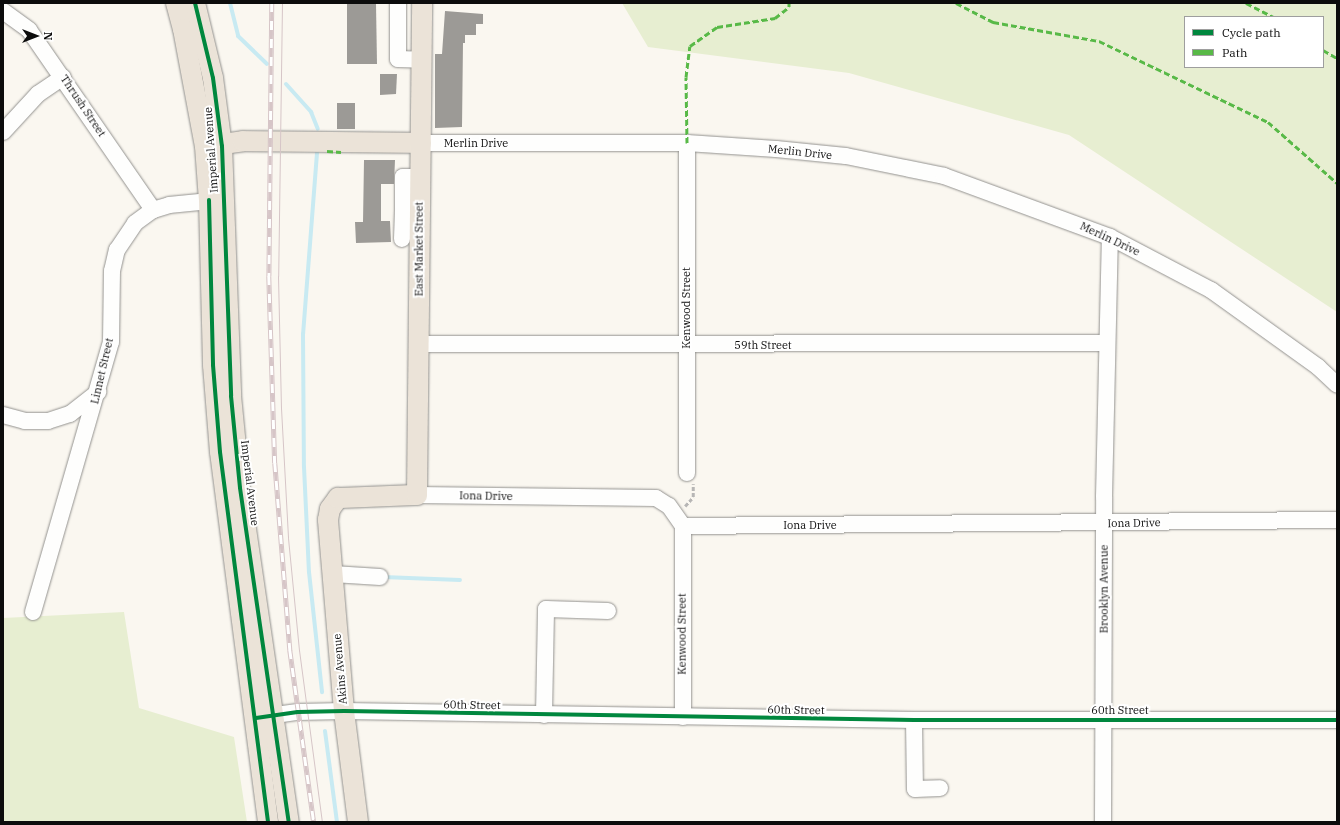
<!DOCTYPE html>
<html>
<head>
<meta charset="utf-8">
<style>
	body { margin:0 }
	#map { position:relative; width:1340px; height:825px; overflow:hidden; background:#faf7f0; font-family:"IBM Plex Serif",serif }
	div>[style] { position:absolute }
	.green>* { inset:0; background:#e7eed1 }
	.stream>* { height:4px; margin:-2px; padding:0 2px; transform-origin:2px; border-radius:2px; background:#c8eaf2 }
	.building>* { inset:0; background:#9c9a96 }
	.path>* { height:2.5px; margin-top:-1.25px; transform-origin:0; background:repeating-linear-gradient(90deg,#b7b6b5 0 4px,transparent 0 6px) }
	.roads { filter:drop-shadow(0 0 1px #93928f) drop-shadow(0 0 1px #93928f) }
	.minor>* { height:16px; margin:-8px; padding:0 8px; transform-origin:8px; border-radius:8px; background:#fefefd }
	.major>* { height:20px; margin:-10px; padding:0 10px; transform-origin:10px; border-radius:10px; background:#ebe3d8 }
	.tram>* { height:1px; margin:-0.5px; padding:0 0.5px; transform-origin:0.5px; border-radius:0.5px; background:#d6c5c7 }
	.rail>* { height:4.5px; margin-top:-2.25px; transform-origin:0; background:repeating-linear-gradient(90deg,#fff 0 9px,#d6c5c7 0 18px); box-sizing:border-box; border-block:1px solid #d6c5c7 }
	.quiet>* { height:3px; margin-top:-1.5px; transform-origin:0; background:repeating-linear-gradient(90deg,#58b947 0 6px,transparent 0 9px) }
	.cycleway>* { height:4px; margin:-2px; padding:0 2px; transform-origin:2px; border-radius:2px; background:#00873e }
	span { translate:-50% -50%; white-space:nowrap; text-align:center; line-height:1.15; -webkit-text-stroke:4px #fff; paint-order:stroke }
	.street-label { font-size:11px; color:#0c0c0c }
	.frame { position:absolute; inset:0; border:4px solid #0c0c0c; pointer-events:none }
	.legend { position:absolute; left:1184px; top:16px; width:140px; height:52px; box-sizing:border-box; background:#fff; border:1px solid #9e9e9e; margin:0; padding:5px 7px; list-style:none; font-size:12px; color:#0c0c0c }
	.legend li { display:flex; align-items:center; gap:8px; height:20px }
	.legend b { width:20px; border:1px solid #9e9e9e }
	.north { position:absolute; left:16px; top:16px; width:40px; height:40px; -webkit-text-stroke:3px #fff; paint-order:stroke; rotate:90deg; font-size:11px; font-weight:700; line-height:16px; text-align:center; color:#0c0c0c }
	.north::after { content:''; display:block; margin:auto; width:14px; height:18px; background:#0c0c0c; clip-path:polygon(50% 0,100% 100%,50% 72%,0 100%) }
</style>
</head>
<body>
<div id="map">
	<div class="green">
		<div style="clip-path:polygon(evenodd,622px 3px,1337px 3px,1337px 312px,1069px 135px,849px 73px,648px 47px,622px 3px,1185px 17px,1323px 17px,1323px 67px,1185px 67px,1185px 17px)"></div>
		<div style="clip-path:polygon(124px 612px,139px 708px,234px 737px,247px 822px,3px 822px,3px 618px)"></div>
	</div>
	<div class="stream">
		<div style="left:230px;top:3px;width:34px;rotate:76deg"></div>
		<div style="left:238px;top:36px;width:40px;rotate:44deg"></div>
		<div style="left:286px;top:84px;width:38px;rotate:48deg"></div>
		<div style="left:311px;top:112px;width:18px;rotate:68deg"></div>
		<div style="left:317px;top:153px;width:182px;rotate:94.4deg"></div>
		<div style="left:303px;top:334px;width:133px;rotate:89.6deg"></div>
		<div style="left:304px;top:467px;width:105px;rotate:87.3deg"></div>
		<div style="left:309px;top:572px;width:121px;rotate:83.8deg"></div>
		<div style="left:383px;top:577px;width:77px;rotate:2.2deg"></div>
		<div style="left:325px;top:731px;width:92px;rotate:82.5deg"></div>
	</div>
	<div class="building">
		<div style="clip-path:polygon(347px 4px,376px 4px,377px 64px,347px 64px)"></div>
		<div style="clip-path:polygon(445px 11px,483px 14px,483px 24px,476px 24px,476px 35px,465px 35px,465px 43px,463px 43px,462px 127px,435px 128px,435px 54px,442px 54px)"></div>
		<div style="clip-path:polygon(380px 74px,397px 74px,396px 94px,380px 95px)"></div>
		<div style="clip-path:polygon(337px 103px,355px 103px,355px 129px,337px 129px)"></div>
		<div style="clip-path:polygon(364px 160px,395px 160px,394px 184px,381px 184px,381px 221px,390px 221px,391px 242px,356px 243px,355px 222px,363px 222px)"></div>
	</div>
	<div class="path">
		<div style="left:685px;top:506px;width:12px;rotate:-48deg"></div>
		<div style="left:693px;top:497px;width:13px;rotate:-90deg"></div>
	</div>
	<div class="roads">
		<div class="minor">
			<div style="left:398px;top:3px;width:56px;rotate:90deg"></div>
			<div style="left:398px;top:59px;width:24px;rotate:2deg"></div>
			<div style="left:3px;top:11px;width:32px;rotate:36deg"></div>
			<div style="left:29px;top:30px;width:219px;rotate:55.4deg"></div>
			<div style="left:3px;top:132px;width:52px;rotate:-47.4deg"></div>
			<div style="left:38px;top:94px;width:30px;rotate:-34deg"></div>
			<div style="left:421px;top:143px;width:266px"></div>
			<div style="left:687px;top:143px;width:89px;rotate:3.9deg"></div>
			<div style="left:776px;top:149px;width:70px;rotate:5.7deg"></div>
			<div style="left:846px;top:156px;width:100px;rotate:11.5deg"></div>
			<div style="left:944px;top:176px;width:177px;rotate:20.2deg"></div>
			<div style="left:1110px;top:237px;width:114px;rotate:27.7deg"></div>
			<div style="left:1211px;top:290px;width:132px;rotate:35.7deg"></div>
			<div style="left:1318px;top:367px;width:26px;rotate:43deg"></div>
			<div style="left:420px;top:207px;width:17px;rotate:180deg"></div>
			<div style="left:403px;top:207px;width:30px;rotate:-90deg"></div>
			<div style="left:403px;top:177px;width:17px"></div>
			<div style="left:402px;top:239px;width:32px;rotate:-88deg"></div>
			<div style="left:419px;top:344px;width:688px;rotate:-0.08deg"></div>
			<div style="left:3px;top:415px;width:23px;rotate:15deg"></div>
			<div style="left:25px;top:421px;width:23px"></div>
			<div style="left:48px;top:421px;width:23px;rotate:-18deg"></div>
			<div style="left:70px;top:414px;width:36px;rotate:-38deg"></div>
			<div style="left:687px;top:473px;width:330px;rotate:-90deg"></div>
			<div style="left:417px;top:495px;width:239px;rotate:0.7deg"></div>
			<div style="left:656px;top:498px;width:15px;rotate:32deg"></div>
			<div style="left:669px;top:506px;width:24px;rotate:55deg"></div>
			<div style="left:683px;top:526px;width:654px;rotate:-0.53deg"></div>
			<div style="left:333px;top:574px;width:47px;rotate:3.7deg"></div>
			<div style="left:33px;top:612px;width:281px;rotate:-73.9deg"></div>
			<div style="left:111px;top:342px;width:71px;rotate:-89.2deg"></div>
			<div style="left:112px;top:271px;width:22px;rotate:-77deg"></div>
			<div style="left:117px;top:250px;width:32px;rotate:-56deg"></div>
			<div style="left:135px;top:223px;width:22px;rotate:-36deg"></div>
			<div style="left:153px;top:210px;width:17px;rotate:-17deg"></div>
			<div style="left:169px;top:205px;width:51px;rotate:-5.6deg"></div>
			<div style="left:544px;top:715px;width:106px;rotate:-88.9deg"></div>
			<div style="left:546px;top:609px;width:62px;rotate:1.8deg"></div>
			<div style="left:261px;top:717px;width:37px;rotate:-8deg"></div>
			<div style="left:298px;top:712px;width:46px;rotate:-1.2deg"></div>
			<div style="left:344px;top:711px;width:570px;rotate:0.9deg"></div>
			<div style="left:914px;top:720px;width:423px"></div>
			<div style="left:683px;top:717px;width:191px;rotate:-90deg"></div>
			<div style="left:914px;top:720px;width:69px;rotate:89.2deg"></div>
			<div style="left:915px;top:789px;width:25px;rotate:-2deg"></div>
			<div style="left:1103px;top:822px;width:325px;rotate:-89.8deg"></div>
			<div style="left:1104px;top:497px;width:260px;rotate:-88.7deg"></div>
		</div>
		<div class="major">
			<div style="left:176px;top:3px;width:27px;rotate:75deg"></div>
			<div style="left:183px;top:29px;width:119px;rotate:79.4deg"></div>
			<div style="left:205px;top:146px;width:54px;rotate:85.8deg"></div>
			<div style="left:209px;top:200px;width:165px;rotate:88.6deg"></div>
			<div style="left:213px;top:365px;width:87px;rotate:85.4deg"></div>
			<div style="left:220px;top:452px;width:373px;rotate:82.6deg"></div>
			<div style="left:195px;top:3px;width:77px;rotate:76.5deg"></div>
			<div style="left:213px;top:78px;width:69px;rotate:82.5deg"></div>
			<div style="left:222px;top:146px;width:250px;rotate:87.9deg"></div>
			<div style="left:231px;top:396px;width:92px;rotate:84.4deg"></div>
			<div style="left:240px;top:488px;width:338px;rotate:81.7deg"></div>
			<div style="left:209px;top:146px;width:34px;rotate:-8deg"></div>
			<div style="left:243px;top:141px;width:178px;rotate:0.6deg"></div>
			<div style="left:358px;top:822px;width:112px;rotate:-97.2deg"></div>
			<div style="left:344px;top:711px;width:192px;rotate:-94.8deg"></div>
			<div style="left:328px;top:520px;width:11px;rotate:-80deg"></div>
			<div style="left:330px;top:509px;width:14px;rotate:-54deg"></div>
			<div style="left:338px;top:498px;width:79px;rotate:-2.2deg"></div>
			<div style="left:417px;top:495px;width:492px;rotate:-89.4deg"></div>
		</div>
	</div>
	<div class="tram">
		<div style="left:282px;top:3px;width:273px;rotate:90.8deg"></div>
		<div style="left:278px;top:276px;width:132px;rotate:88.7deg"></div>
		<div style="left:281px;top:408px;width:130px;rotate:86.9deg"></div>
		<div style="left:288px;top:538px;width:113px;rotate:84.4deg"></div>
		<div style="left:299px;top:650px;width:174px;rotate:82.4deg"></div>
	</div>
	<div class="rail">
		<div style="left:272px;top:3px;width:273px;rotate:90.6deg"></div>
		<div style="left:269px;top:276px;width:187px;rotate:88.2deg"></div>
		<div style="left:275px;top:463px;width:188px;rotate:85.4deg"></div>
		<div style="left:290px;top:650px;width:174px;rotate:82.1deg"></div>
	</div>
	<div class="quiet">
		<div style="left:956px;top:3px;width:42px;rotate:27.2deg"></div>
		<div style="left:993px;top:22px;width:108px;rotate:10.2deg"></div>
		<div style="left:1099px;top:41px;width:187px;rotate:25.6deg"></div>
		<div style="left:1268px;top:122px;width:92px;rotate:41.5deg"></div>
		<div style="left:1246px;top:3px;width:31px;rotate:27deg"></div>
		<div style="left:1323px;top:50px;width:16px;rotate:30deg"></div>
		<div style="left:687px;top:143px;width:66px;rotate:-90.9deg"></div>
		<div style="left:686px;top:77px;width:31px;rotate:-83deg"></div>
		<div style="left:690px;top:46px;width:33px;rotate:-35deg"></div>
		<div style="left:717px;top:27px;width:59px;rotate:-8.8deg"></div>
		<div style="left:775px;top:18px;width:18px;rotate:-38deg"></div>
		<div style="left:789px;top:7px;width:4px;rotate:-90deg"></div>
		<div style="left:327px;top:151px;width:14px;rotate:4deg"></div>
	</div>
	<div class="cycleway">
		<div style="left:195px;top:3px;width:77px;rotate:76.5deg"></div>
		<div style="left:213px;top:78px;width:69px;rotate:82.5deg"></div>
		<div style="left:222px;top:146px;width:250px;rotate:87.9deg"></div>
		<div style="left:231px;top:396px;width:92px;rotate:84.4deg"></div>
		<div style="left:240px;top:488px;width:338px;rotate:81.7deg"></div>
		<div style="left:209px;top:200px;width:165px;rotate:88.6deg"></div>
		<div style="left:213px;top:365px;width:87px;rotate:85.4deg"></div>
		<div style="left:220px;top:452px;width:373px;rotate:82.6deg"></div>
		<div style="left:256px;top:718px;width:42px;rotate:-8.1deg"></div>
		<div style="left:298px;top:712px;width:46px;rotate:-1.2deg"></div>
		<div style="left:344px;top:711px;width:570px;rotate:0.9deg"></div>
		<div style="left:914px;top:720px;width:423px"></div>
	</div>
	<div class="street-label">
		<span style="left:83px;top:106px;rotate:56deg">Thrush Street</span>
		<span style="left:476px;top:143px">Merlin Drive</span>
		<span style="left:211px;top:150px;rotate:-94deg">Imperial Avenue</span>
		<span style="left:800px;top:152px;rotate:6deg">Merlin Drive</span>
		<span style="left:1110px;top:239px;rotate:25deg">Merlin Drive</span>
		<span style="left:419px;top:249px;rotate:-90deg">East Market Street</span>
		<span style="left:686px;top:308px;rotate:-90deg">Kenwood Street</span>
		<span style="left:763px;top:345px">59th Street</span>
		<span style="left:102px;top:371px;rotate:-77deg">Linnet Street</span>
		<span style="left:250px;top:483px;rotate:83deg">Imperial Avenue</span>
		<span style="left:486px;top:496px;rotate:1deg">Iona Drive</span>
		<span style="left:1134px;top:523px;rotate:-1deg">Iona Drive</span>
		<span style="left:810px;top:525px">Iona Drive</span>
		<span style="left:1104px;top:589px;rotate:-90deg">Brooklyn Avenue</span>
		<span style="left:682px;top:634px;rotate:-90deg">Kenwood Street</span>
		<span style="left:340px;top:669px;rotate:-95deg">Akins Avenue</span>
		<span style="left:472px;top:705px;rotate:1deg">60th Street</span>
		<span style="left:796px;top:710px;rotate:1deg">60th Street</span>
		<span style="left:1120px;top:710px">60th Street</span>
	</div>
	<div class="frame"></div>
	<ul class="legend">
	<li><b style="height:5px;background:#00873e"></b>Cycle path</li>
	<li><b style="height:5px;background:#58b947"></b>Path</li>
	</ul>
	<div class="north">N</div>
</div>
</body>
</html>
